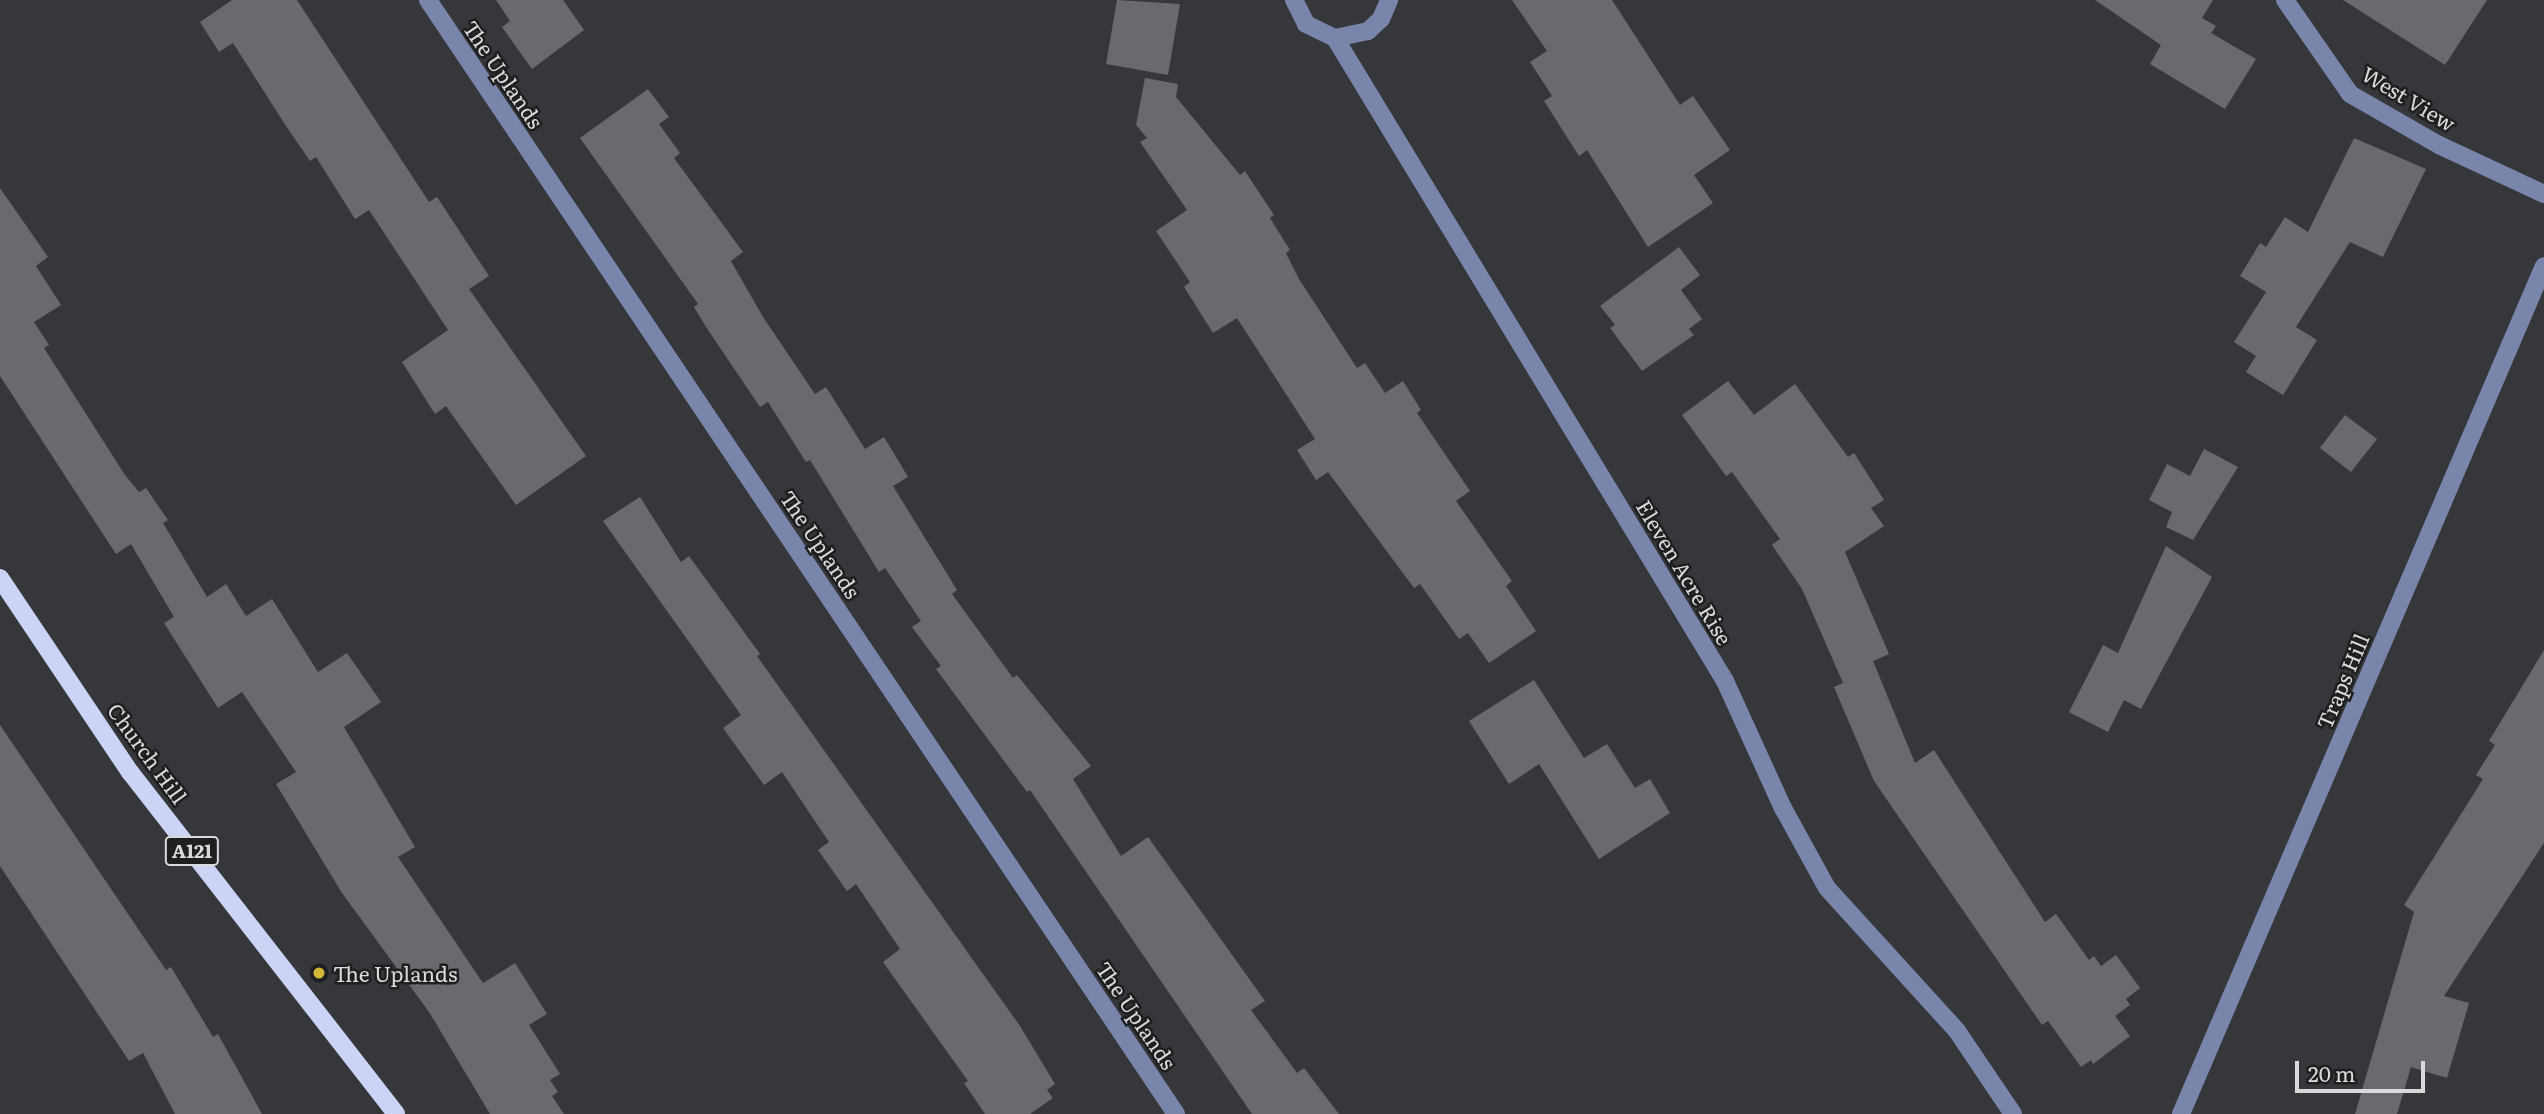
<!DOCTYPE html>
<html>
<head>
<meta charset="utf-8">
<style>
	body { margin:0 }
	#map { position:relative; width:2544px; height:1114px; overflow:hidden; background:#36373b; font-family:Literata,serif }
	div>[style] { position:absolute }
	.building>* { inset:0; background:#696a6e }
	.minor>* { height:18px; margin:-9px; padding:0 9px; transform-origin:9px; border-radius:9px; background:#7a85ac }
	.major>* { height:18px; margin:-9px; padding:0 9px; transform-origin:9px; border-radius:9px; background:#cbd4f5 }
	.dots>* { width:19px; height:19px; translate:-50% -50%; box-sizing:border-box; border:4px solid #1e1f20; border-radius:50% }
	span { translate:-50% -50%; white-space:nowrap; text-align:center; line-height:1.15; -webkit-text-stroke:5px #1e1f20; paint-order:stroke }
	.shield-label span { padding:2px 5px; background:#1e1f20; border:2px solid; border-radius:5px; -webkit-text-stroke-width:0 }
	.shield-label { font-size:19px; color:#dadadd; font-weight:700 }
	.street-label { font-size:21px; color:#dadadd }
	.poi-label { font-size:21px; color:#dadadd }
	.left { translate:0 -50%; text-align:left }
	.scale { position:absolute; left:2295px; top:1061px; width:130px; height:32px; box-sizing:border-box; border:4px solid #dadadd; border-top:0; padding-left:9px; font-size:21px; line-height:24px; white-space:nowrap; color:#dadadd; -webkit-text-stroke:5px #1e1f20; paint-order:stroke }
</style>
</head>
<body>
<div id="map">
	<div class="building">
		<div style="clip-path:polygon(232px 0,297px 0,429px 202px,437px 197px,489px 276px,469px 289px,586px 456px,516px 505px,446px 406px,435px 414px,402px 362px,448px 330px,369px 210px,355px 219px,316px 157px,310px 161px,286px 126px,233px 43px,219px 52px,200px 22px)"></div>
		<div style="clip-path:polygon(496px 0,563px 0,584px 30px,532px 69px,502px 27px,510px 21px)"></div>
		<div style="clip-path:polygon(1117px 0,1180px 4px,1168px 75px,1106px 64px)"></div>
		<div style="clip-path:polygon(1512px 0,1612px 0,1680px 105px,1693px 96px,1730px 150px,1694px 175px,1713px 203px,1648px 247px,1587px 150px,1579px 156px,1544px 101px,1552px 96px,1530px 62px,1547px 51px)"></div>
		<div style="clip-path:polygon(2095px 0,2213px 0,2202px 18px,2216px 26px,2211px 33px,2256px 59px,2225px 109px,2150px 64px,2161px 45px)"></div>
		<div style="clip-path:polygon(2343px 0,2487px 0,2445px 65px)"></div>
		<div style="clip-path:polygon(1145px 78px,1178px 84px,1176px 97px,1240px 175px,1245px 171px,1274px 215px,1270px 218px,1290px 250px,1286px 253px,1299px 279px,1357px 368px,1365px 363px,1385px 393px,1403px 381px,1421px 410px,1417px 413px,1470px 491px,1456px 501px,1512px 581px,1506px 586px,1536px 631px,1489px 663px,1468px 633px,1459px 639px,1420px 584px,1414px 588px,1328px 472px,1316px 480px,1297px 450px,1315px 439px,1237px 318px,1213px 333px,1184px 287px,1190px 282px,1156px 231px,1187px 210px,1140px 142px,1147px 138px,1136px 125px)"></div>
		<div style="clip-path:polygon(648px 89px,669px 117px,659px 124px,680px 153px,674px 158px,743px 252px,731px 261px,763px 317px,815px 394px,826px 387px,865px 449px,884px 437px,908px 477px,893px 486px,957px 590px,952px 594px,1013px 678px,1017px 675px,1091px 766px,1073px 779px,1121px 856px,1148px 837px,1265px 1001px,1251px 1010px,1297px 1073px,1304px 1068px,1339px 1114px,1252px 1114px,1030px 790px,1027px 792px,936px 669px,941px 666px,912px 627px,921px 621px,885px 568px,879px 572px,810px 460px,806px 462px,768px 402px,760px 407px,708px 330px,694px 307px,698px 304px,580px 138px)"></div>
		<div style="clip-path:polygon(2354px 138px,2426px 169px,2383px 257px,2350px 242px,2296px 327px,2317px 340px,2283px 395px,2246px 372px,2256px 356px,2234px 342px,2266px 292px,2240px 276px,2260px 243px,2266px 247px,2285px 217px,2308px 232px)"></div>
		<div style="clip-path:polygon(0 188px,48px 257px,36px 266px,61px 305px,34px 322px,49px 345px,44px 348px,125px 475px,139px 492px,146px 488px,168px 520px,163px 523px,207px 597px,226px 584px,246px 616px,272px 599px,318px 672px,347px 653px,381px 702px,344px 727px,415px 847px,398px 857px,483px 983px,515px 963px,547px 1014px,529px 1025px,560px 1074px,550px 1080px,558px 1092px,552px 1096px,564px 1114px,490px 1114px,429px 1012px,342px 893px,276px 784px,296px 772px,242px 692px,218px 708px,164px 623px,174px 617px,131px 544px,116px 554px,0 376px)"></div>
		<div style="clip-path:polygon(1679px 247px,1700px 275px,1681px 290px,1702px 319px,1689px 329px,1694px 335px,1642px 371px,1610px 328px,1615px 325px,1600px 306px)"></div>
		<div style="clip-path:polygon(1728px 381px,1754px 415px,1795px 384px,1848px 457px,1854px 453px,1884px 500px,1871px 508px,1884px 526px,1845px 552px,1889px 654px,1873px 661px,1915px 763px,1934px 750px,2045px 922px,2056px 914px,2089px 960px,2094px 956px,2101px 966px,2116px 955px,2140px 988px,2126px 999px,2130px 1005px,2115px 1016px,2130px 1036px,2093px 1064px,2091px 1060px,2081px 1067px,2048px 1021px,2042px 1025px,1874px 781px,1834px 687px,1843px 683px,1802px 589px,1772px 545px,1780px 539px,1732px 472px,1726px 476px,1682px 415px)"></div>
		<div style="clip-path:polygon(2345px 415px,2377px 439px,2351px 472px,2320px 448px)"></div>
		<div style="clip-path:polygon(2204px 449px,2238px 467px,2193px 540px,2166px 527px,2172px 512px,2149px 500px,2167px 464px,2190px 476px)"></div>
		<div style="clip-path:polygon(640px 497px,681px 562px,689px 556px,760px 654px,757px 656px,1020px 1026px,1055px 1084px,1047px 1090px,1053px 1098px,1030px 1114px,985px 1114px,964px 1083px,968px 1081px,883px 962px,900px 949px,856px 884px,847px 891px,818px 850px,829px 842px,782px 772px,764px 785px,723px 728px,741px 715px,603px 521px)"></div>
		<div style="clip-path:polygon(2166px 546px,2212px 577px,2141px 709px,2124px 700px,2108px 732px,2069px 712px,2103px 645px,2118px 653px)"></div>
		<div style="clip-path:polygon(2544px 650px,2544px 843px,2444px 996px,2469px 1003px,2447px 1078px,2411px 1067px,2397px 1114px,2355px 1114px,2414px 912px,2404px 905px,2483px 779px,2476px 775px,2495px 745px,2489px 741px)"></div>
		<div style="clip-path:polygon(1534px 680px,1584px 758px,1607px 744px,1635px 788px,1650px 779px,1670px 813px,1599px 859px,1539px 764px,1509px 784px,1469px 721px)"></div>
		<div style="clip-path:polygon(0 725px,166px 970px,171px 967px,213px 1037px,218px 1034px,262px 1114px,175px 1114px,143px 1053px,129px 1061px,0 866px)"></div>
	</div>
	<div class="minor">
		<div style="left:428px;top:0;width:1342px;rotate:56.12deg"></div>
		<div style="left:1294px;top:0;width:27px;rotate:63deg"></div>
		<div style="left:1306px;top:24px;width:32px;rotate:26deg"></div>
		<div style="left:1335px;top:38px;width:34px;rotate:-12deg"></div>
		<div style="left:1368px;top:31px;width:18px;rotate:-43deg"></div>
		<div style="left:1381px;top:19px;width:21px;rotate:-67deg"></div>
		<div style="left:2285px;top:0;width:114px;rotate:55.3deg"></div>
		<div style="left:2350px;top:94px;width:103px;rotate:29.8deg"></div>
		<div style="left:2439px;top:145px;width:116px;rotate:25deg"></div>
		<div style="left:1335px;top:38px;width:752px;rotate:58.76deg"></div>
		<div style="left:1725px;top:681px;width:140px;rotate:65.5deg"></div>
		<div style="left:1783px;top:808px;width:91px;rotate:61.2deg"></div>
		<div style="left:1827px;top:888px;width:193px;rotate:47.7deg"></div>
		<div style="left:1957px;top:1031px;width:100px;rotate:56deg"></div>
		<div style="left:2181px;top:1114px;width:922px;rotate:-66.83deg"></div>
	</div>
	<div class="major">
		<div style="left:0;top:578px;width:234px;rotate:56.2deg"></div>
		<div style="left:130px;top:772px;width:433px;rotate:52.1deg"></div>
	</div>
	<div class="dots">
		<div style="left:319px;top:973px;background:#d2b736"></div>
	</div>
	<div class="shield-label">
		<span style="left:192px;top:851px">A121</span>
	</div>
	<div class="street-label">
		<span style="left:504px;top:74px;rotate:56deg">The Uplands</span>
		<span style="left:2409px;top:98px;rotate:31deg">West View</span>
		<span style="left:821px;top:544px;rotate:56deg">The Uplands</span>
		<span style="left:1685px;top:572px;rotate:59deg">Eleven Acre Rise</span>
		<span style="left:2342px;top:681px;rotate:-67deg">Traps Hill</span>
		<span style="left:148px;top:753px;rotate:54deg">Church Hill</span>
		<span style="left:1137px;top:1015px;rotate:56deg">The Uplands</span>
	</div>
	<div class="poi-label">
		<span class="left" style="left:333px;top:973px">The Uplands</span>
	</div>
	<div class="scale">20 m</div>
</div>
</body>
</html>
